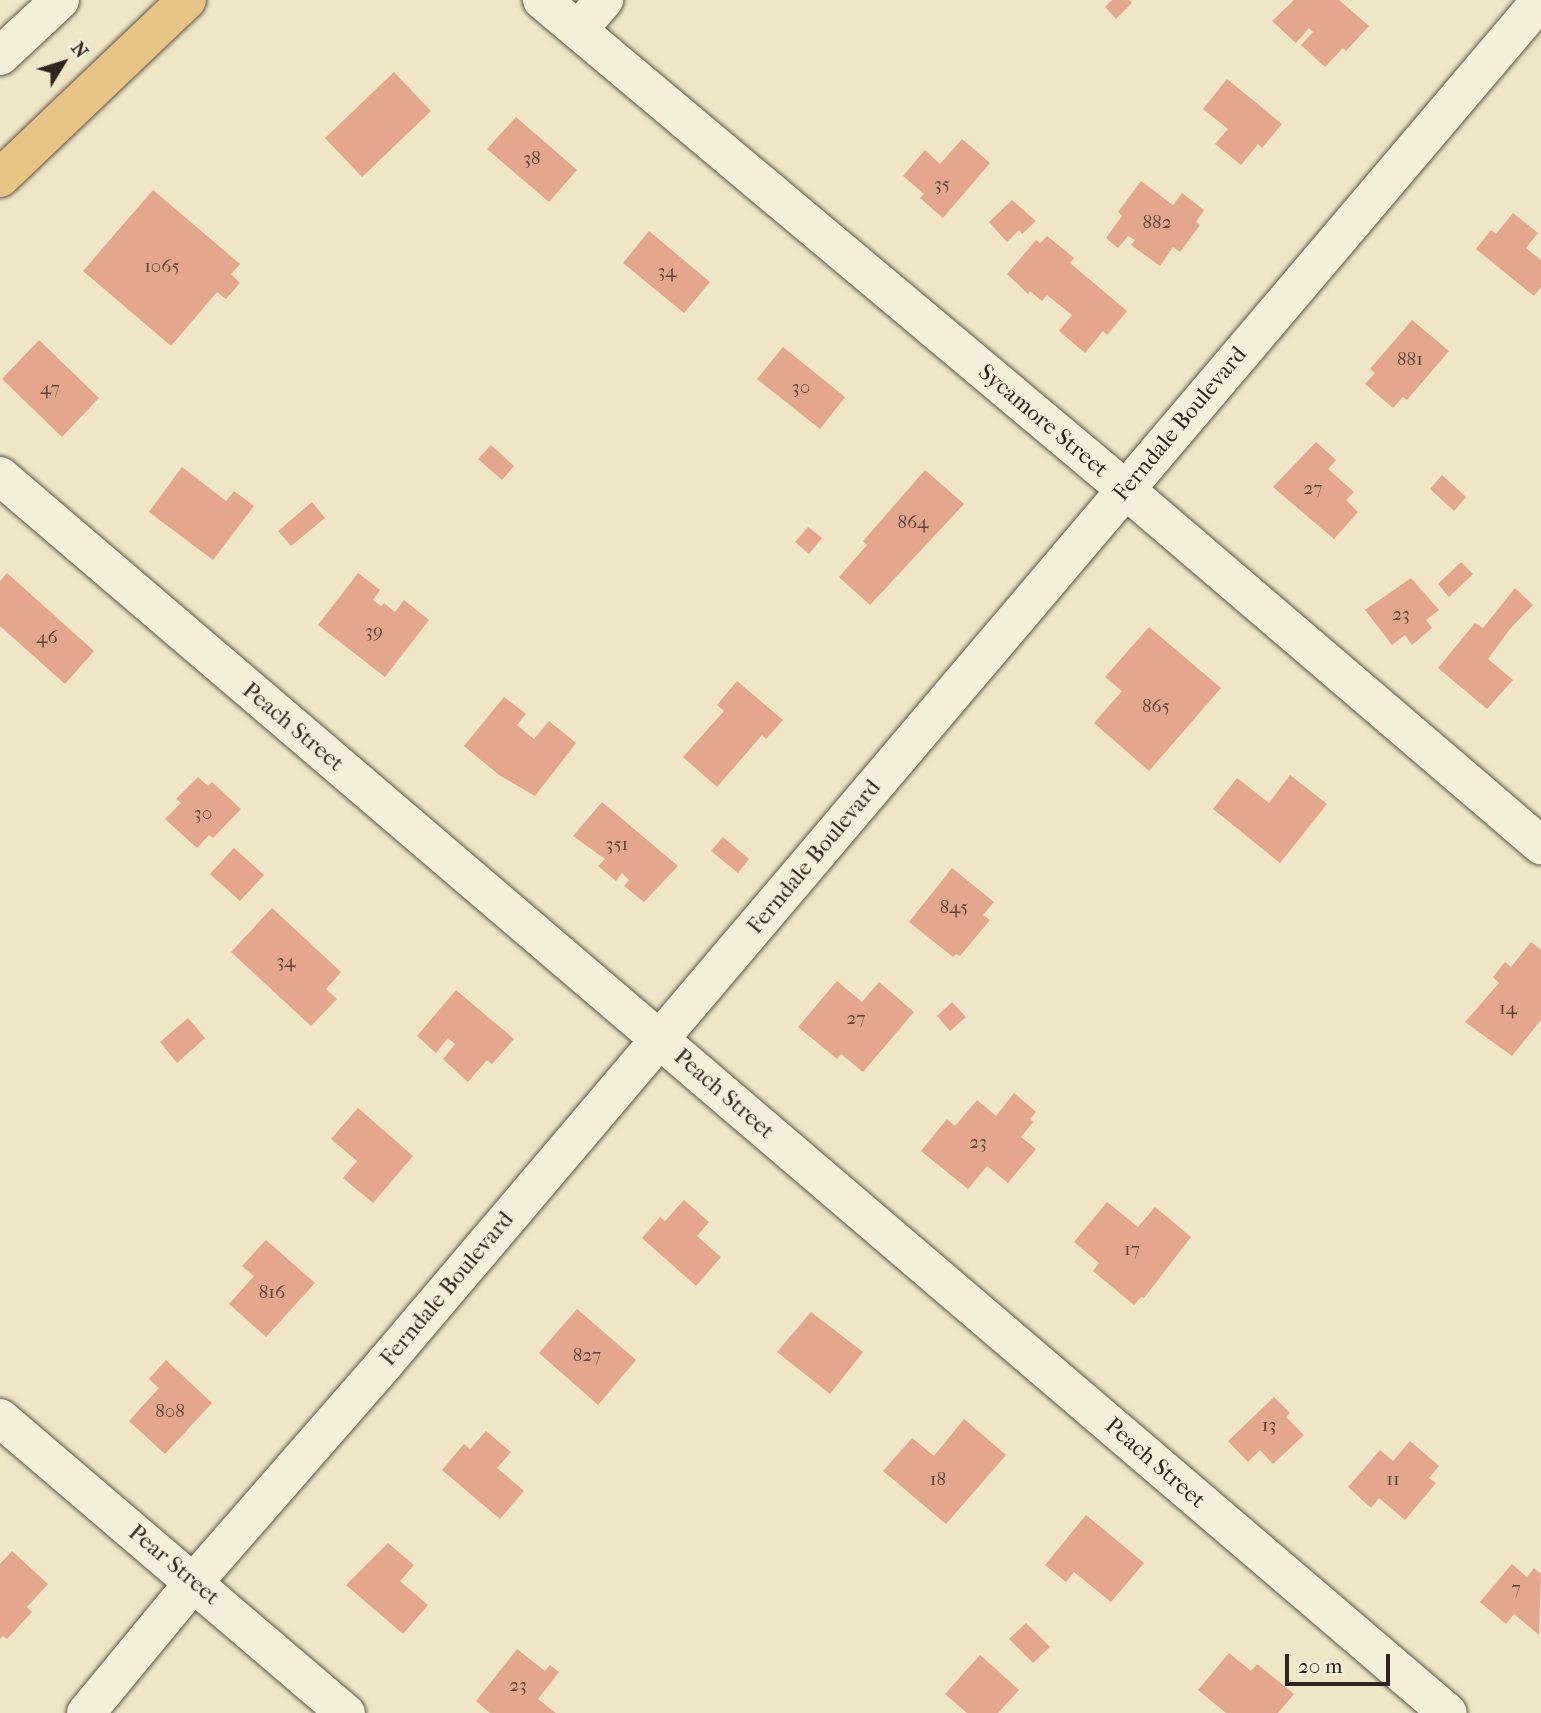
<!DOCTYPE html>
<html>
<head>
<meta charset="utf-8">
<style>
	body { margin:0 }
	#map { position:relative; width:1541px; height:1713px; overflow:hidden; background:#eee6c7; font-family:"IM FELL French Canon",serif }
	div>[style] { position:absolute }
	.building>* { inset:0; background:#e4a78e }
	.roads { filter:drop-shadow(0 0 2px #615447) drop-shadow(0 0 2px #615447) }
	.minor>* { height:38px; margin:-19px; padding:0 19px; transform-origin:19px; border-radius:19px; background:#f4efdb }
	.major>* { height:38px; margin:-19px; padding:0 19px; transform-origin:19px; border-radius:19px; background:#e7c384 }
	span { translate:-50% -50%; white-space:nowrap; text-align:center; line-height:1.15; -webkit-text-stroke:5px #f4efdb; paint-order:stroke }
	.number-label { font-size:19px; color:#5e4538 }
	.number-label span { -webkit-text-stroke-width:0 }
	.street-label { font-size:23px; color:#32241c }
	.north { position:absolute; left:28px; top:28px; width:70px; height:70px; -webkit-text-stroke:5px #f4efdb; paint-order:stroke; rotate:52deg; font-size:19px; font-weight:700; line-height:28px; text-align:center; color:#32241c }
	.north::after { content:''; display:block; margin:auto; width:24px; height:32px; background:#32241c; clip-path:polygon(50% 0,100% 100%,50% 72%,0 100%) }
	.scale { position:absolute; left:1285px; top:1654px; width:105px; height:32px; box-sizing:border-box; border:4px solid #32241c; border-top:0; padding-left:9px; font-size:21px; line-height:24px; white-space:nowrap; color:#32241c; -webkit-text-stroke:5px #f4efdb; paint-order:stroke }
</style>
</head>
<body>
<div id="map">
	<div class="building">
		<div style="clip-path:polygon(1112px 0,1129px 0,1132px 3px,1116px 19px,1105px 7px)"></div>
		<div style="clip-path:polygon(1294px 0,1339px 0,1369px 26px,1346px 51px,1343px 48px,1325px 67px,1301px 45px,1313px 32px,1309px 28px,1296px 43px,1272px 21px)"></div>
		<div style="clip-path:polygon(394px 72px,431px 111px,362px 177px,325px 138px)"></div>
		<div style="clip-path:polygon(1227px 79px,1282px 124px,1262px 148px,1258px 144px,1241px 165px,1215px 144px,1228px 129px,1203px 109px)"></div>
		<div style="clip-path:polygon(516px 117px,577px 170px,549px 202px,487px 149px)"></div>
		<div style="clip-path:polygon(962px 139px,990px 163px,943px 218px,920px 198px,924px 194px,903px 176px,925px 150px,940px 164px)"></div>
		<div style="clip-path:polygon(1141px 181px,1173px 205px,1182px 193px,1204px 210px,1196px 222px,1200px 225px,1180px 252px,1173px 247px,1160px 266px,1131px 245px,1135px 240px,1128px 236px,1118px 248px,1106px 238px,1122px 216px,1118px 212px)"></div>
		<div style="clip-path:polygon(153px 190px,240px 264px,231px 274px,240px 283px,226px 299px,217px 292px,171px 346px,83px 271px)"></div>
		<div style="clip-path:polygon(1012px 200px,1036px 221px,1022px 234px,1019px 230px,1007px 242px,989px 222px)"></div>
		<div style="clip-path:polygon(1513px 213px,1538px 233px,1526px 248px,1541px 260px,1541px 287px,1534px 296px,1476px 249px,1491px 230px,1496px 234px)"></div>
		<div style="clip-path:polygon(649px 231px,710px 282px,684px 313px,623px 263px)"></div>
		<div style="clip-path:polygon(1047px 236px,1074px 258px,1070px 263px,1127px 311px,1107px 335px,1103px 331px,1085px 353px,1059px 331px,1072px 315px,1047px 295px,1042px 301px,1030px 291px,1028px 294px,1007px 274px,1036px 240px,1040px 243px)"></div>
		<div style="clip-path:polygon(1412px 320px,1449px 351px,1407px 400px,1403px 397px,1393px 408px,1365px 384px,1375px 373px,1370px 369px)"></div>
		<div style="clip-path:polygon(39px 340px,99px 398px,62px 437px,2px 379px)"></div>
		<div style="clip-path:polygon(783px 347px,845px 397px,820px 429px,757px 379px)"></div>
		<div style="clip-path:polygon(1316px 442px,1336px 460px,1328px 469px,1354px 492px,1346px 500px,1358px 512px,1334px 539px,1273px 487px)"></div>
		<div style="clip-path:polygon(491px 445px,514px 466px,502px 480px,478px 459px)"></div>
		<div style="clip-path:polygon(182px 467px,226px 501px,234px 491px,254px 506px,213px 560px,149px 512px)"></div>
		<div style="clip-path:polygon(925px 470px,964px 504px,870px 605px,839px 577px,867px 545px,863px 541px)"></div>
		<div style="clip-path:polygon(1442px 475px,1466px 497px,1454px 511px,1430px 489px)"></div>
		<div style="clip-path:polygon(312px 502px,325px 518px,291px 546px,278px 531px)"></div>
		<div style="clip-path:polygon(808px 527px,822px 538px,809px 554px,795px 542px)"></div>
		<div style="clip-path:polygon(1461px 562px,1473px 574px,1449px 597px,1438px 584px)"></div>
		<div style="clip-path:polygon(7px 573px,94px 651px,65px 684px,0 626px,0 581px)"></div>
		<div style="clip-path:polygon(358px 573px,380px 590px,373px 600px,381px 606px,384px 603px,395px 612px,404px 600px,429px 620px,385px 677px,318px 625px)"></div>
		<div style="clip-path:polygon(1411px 578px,1439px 610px,1426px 620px,1432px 628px,1412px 645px,1405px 635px,1392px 645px,1365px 610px)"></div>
		<div style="clip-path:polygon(1515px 588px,1533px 605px,1509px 630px,1488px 659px,1513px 680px,1487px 709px,1438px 668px,1475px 623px,1483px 628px)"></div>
		<div style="clip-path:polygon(1149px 627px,1221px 688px,1149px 771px,1094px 723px,1122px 691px,1105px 677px)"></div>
		<div style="clip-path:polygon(737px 681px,783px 720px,766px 739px,762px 735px,717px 787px,683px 757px,724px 711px,717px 705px)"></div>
		<div style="clip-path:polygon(504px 697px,526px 714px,517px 725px,534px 739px,549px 721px,576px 743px,535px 796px,499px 775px,464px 746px)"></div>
		<div style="clip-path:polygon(1290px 775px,1327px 804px,1280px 863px,1213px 809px,1237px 778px,1269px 803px)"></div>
		<div style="clip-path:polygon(198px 777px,208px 786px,212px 782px,241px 809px,213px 838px,209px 835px,197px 848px,165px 819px,181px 803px,176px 799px)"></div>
		<div style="clip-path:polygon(602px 802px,678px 866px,644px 902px,624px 886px,629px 880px,622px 873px,616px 881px,598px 866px,605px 859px,573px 836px)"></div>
		<div style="clip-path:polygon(723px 837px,749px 859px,738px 873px,711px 851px)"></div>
		<div style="clip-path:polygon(234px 848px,264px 875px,240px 901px,210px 874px)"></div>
		<div style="clip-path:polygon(952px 868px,994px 902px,983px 915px,990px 920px,960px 956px,956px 954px,953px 957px,909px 922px)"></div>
		<div style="clip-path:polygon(272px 908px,341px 972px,326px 989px,337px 999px,311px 1026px,231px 952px)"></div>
		<div style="clip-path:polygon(1531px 942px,1541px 950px,1541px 1020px,1512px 1056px,1465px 1022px,1499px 983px,1493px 977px,1505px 962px,1511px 967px)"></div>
		<div style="clip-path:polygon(837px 981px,862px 1002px,879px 982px,914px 1012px,863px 1072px,841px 1054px,837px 1059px,798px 1027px)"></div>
		<div style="clip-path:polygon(456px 990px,514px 1039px,492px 1064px,487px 1060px,468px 1082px,443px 1059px,455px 1044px,448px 1038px,436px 1053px,417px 1036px)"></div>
		<div style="clip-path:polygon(952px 1002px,966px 1017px,950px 1031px,937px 1016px)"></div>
		<div style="clip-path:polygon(188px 1018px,205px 1038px,177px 1063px,160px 1042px)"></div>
		<div style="clip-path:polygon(1014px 1093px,1036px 1112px,1030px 1119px,1033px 1122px,1021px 1137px,1036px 1149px,1008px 1183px,987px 1166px,968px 1189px,921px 1151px,947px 1119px,955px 1126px,977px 1100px,996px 1116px)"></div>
		<div style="clip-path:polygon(358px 1108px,413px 1156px,373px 1203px,343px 1178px,357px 1161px,331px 1139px)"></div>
		<div style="clip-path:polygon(684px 1200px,709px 1222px,697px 1236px,721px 1257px,696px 1286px,642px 1238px,660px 1217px,665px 1221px)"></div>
		<div style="clip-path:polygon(1107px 1202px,1138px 1227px,1155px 1207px,1191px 1237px,1144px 1298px,1141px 1297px,1134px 1305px,1093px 1271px,1099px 1263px,1074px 1242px)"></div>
		<div style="clip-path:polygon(266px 1240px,315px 1283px,266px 1337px,229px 1304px,254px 1276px,242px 1266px)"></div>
		<div style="clip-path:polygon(577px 1309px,636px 1360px,598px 1405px,539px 1353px)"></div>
		<div style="clip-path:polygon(811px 1312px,863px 1352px,830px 1394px,777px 1352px)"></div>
		<div style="clip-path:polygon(166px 1360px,212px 1403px,165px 1454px,129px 1421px,159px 1388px,149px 1379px)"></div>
		<div style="clip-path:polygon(1274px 1397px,1290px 1413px,1286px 1417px,1304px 1435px,1273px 1464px,1260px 1450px,1248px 1462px,1228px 1441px)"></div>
		<div style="clip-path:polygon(964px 1419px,1006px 1455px,946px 1524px,883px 1471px,912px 1438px,934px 1456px)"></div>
		<div style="clip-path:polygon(486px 1431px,511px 1452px,497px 1468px,524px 1491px,500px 1519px,442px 1470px,464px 1444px,470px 1449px)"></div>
		<div style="clip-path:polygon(1410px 1441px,1439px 1466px,1429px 1478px,1436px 1483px,1405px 1520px,1379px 1498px,1371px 1508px,1348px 1487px,1380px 1450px,1393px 1461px)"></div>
		<div style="clip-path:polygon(1086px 1515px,1144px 1563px,1111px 1602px,1074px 1572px,1066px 1582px,1045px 1565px)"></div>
		<div style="clip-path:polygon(388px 1543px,414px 1565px,400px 1581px,428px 1605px,403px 1634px,346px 1585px)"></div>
		<div style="clip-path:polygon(12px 1551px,48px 1584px,27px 1607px,32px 1612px,7px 1639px,3px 1636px,0 1639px,0 1564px)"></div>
		<div style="clip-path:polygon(1512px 1564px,1527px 1577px,1534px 1568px,1541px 1574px,1539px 1635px,1514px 1614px,1506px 1624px,1480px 1602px)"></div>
		<div style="clip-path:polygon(1026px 1623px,1050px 1647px,1033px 1663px,1009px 1639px)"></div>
		<div style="clip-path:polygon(517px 1649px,545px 1671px,550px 1665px,559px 1672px,538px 1699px,556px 1713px,490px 1713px,476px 1701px)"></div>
		<div style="clip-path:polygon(1229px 1653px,1251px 1671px,1257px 1664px,1294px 1694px,1278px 1713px,1226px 1713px,1198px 1690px)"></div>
		<div style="clip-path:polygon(980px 1655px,1019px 1690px,998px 1713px,967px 1713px,945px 1694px)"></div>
	</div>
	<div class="roads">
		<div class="minor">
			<div style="left:542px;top:0;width:761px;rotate:39.99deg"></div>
			<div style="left:1125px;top:489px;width:548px;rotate:40.56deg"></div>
			<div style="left:578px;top:30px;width:40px;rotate:-49deg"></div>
			<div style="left:0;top:56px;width:82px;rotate:-43deg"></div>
			<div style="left:0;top:476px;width:1904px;rotate:40.51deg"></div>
			<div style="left:0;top:1418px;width:455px;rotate:40.5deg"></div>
			<div style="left:86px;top:1713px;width:170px;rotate:-50.5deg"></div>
			<div style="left:194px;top:1582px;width:291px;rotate:-48.9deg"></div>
			<div style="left:385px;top:1363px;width:1787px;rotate:-49.7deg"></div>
		</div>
		<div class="major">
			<div style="left:0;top:178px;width:258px;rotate:-43.6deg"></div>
		</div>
	</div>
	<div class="number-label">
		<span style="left:532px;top:159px">38</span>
		<span style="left:942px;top:185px">35</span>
		<span style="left:1157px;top:223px">882</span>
		<span style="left:162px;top:267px">1065</span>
		<span style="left:667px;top:272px">34</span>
		<span style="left:1410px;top:360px">881</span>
		<span style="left:801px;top:388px">30</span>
		<span style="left:50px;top:389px">47</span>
		<span style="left:1313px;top:489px">27</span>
		<span style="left:913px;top:523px">864</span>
		<span style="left:1401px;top:615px">23</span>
		<span style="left:374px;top:632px">39</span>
		<span style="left:47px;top:638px">46</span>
		<span style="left:1156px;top:707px">865</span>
		<span style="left:203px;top:814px">30</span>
		<span style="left:617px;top:845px">351</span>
		<span style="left:954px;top:908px">845</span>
		<span style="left:286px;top:962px">34</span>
		<span style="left:1508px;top:1009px">14</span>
		<span style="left:856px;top:1019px">27</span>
		<span style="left:978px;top:1143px">23</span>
		<span style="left:1132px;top:1250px">17</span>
		<span style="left:272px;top:1293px">816</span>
		<span style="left:587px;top:1356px">827</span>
		<span style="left:170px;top:1412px">808</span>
		<span style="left:1269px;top:1426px">13</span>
		<span style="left:938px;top:1480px">18</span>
		<span style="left:1393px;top:1480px">11</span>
		<span style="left:1516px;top:1589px">7</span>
		<span style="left:518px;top:1686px">23</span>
	</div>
	<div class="street-label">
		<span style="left:1043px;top:421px;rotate:40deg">Sycamore Street</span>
		<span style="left:1180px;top:424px;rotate:-50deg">Ferndale Boulevard</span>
		<span style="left:293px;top:727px;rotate:40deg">Peach Street</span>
		<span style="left:814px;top:857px;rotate:-50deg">Ferndale Boulevard</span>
		<span style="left:724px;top:1094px;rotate:41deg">Peach Street</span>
		<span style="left:447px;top:1289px;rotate:-50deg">Ferndale Boulevard</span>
		<span style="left:1155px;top:1463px;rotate:41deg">Peach Street</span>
		<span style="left:174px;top:1565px;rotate:40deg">Pear Street</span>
	</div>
	<div class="north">N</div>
	<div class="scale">20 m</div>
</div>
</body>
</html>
